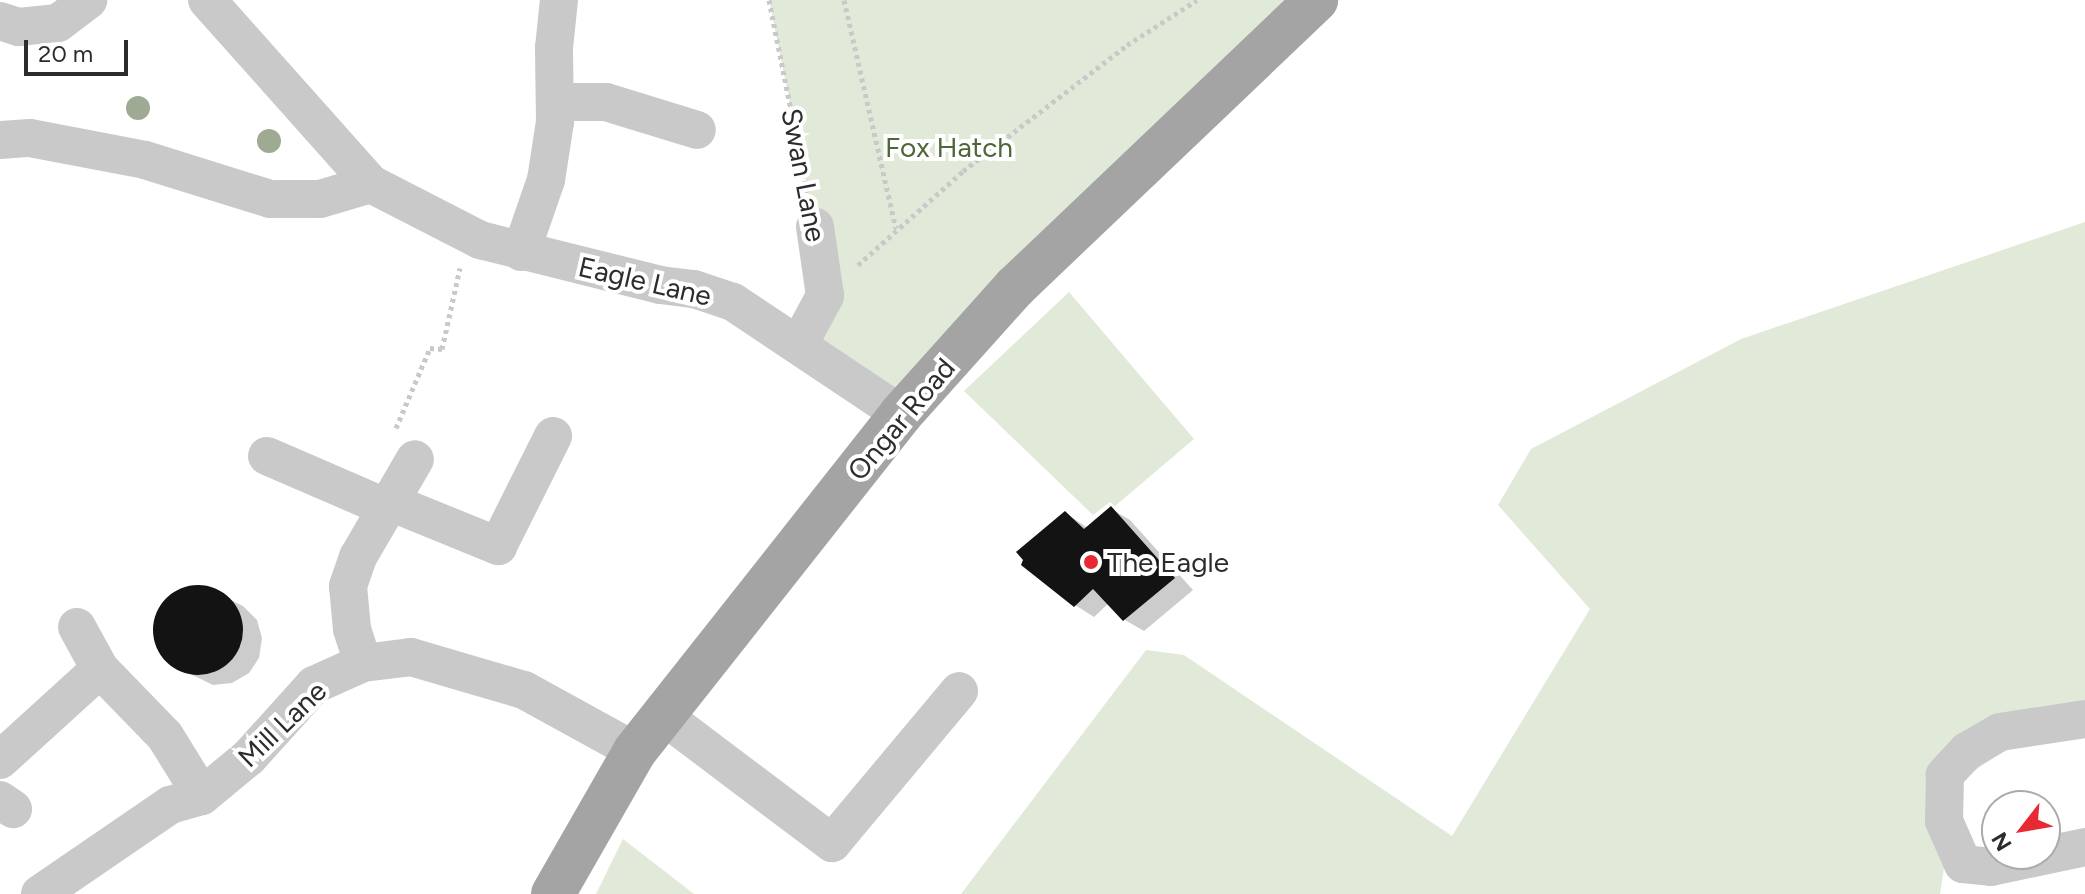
<!DOCTYPE html>
<html>
<head>
<meta charset="utf-8">
<style>
	body { margin:0 }
	#map { position:relative; width:2085px; height:894px; overflow:hidden; background:#fff; font-family:Figtree,sans-serif }
	div>[style] { position:absolute }
	.green>* { inset:0; background:#e1ead8 }
	.shadow>* { inset:0; background:#0003 }
	.building>* { inset:0; background:#131313 }
	.round { border-radius:50% }
	.path>* { height:5px; margin-top:-2.5px; transform-origin:0; background:repeating-linear-gradient(90deg,#c9c9c9 0 4px,transparent 0 8px) }
	.minor>* { height:38px; margin:-19px; padding:0 19px; transform-origin:19px; border-radius:19px; background:#c9c9c9 }
	.major>* { height:44px; margin:-22px; padding:0 22px; transform-origin:22px; border-radius:22px; background:#a4a4a4 }
	.trees>* { width:24px; height:24px; margin:-12px; border-radius:50%; background:#9eab92 }
	.dots>* { width:22px; height:22px; translate:-50% -50%; box-sizing:border-box; border:4px solid #fff; border-radius:50% }
	span { translate:-50% -50%; white-space:nowrap; text-align:center; line-height:1.15; -webkit-text-stroke:8px #fff; paint-order:stroke }
	.park-label { font-size:28px; color:#4e6739 }
	.street-label { font-size:28px; color:#2c2c2c }
	.poi-label { font-size:28px; color:#2c2c2c }
	.left { translate:0 -50%; text-align:left }
	.north { position:absolute; left:1981px; top:790px; width:80px; height:80px; box-sizing:border-box; background:#fff; border:2px solid #ababab; border-radius:50%; rotate:239deg; font-size:22px; font-weight:700; line-height:32px; text-align:center; color:#2c2c2c }
	.north::after { content:''; display:block; margin:auto; width:28px; height:36px; background:#e72934; clip-path:polygon(50% 0,100% 100%,50% 72%,0 100%) }
	.scale { position:absolute; left:24px; top:40px; width:104px; height:36px; box-sizing:border-box; border:4px solid #2c2c2c; border-top:0; padding-left:10px; font-size:24px; line-height:28px; white-space:nowrap; color:#2c2c2c; -webkit-text-stroke:6px #fff; paint-order:stroke }
</style>
</head>
<body>
<div id="map">
	<div class="green">
		<div style="clip-path:polygon(769px 0,1316px 0,901px 414px,799px 344px,823px 267px)"></div>
		<div style="clip-path:polygon(2085px 222px,2085px 713px,2041px 727px,1957px 782px,1940px 894px,961px 894px,1146px 650px,1184px 655px,1452px 836px,1590px 609px,1498px 505px,1531px 449px,1741px 339px)"></div>
		<div style="clip-path:polygon(1069px 292px,1194px 439px,1115px 506px,1110px 502px,1093px 515px,964px 391px)"></div>
		<div style="clip-path:polygon(623px 839px,694px 894px,596px 894px)"></div>
	</div>
	<div class="shadow">
		<div style="clip-path:polygon(1111px 509px,1130px 520px,1193px 590px,1144px 631px,1125px 620px,1109px 603px,1094px 617px,1075px 605px,1025px 559px,1065px 513px,1088px 528px)"></div>
		<div style="clip-path:polygon(204px 587px,243px 606px,257px 620px,262px 638px,259px 658px,249px 673px,232px 683px,213px 685px,174px 666px,161px 651px,155px 633px,158px 614px,169px 598px,185px 588px)"></div>
	</div>
	<div class="building">
		<div style="clip-path:polygon(1111px 506px,1175px 578px,1123px 621px,1093px 589px,1074px 607px,1021px 565px,1023px 560px,1016px 552px,1065px 511px,1084px 529px)"></div>
		<div class="round" style="left:153px;top:585px;width:90px;height:90px"></div>
	</div>
	<div class="path">
		<div style="left:769px;top:0;width:199px;rotate:78.7deg"></div>
		<div style="left:844px;top:0;width:234px;rotate:77.2deg"></div>
		<div style="left:858px;top:265px;width:141px;rotate:-41.8deg"></div>
		<div style="left:963px;top:171px;width:207px;rotate:-37.5deg"></div>
		<div style="left:1127px;top:45px;width:83px;rotate:-32.7deg"></div>
		<div style="left:396px;top:428px;width:87px;rotate:-67deg"></div>
		<div style="left:430px;top:348px;width:12px;rotate:5deg"></div>
		<div style="left:442px;top:349px;width:83px;rotate:-77.5deg"></div>
	</div>
	<div class="minor">
		<div style="left:207px;top:0;width:246px;rotate:48.3deg"></div>
		<div style="left:371px;top:184px;width:123px;rotate:27.2deg"></div>
		<div style="left:480px;top:240px;width:186px;rotate:14deg"></div>
		<div style="left:660px;top:285px;width:34px;rotate:7deg"></div>
		<div style="left:694px;top:289px;width:41px;rotate:18.4deg"></div>
		<div style="left:733px;top:302px;width:202px;rotate:33.7deg"></div>
		<div style="left:0;top:21px;width:20px;rotate:18deg"></div>
		<div style="left:19px;top:27px;width:39px;rotate:-6deg"></div>
		<div style="left:58px;top:23px;width:38px;rotate:-37deg"></div>
		<div style="left:555px;top:102px;width:51px"></div>
		<div style="left:606px;top:102px;width:95px;rotate:17.1deg"></div>
		<div style="left:0;top:140px;width:30px;rotate:-4deg"></div>
		<div style="left:30px;top:138px;width:117px;rotate:10.8deg"></div>
		<div style="left:145px;top:160px;width:131px;rotate:17.3deg"></div>
		<div style="left:270px;top:199px;width:50px"></div>
		<div style="left:320px;top:199px;width:53px;rotate:-16.4deg"></div>
		<div style="left:521px;top:252px;width:76px;rotate:-70.9deg"></div>
		<div style="left:546px;top:180px;width:59px;rotate:-81.2deg"></div>
		<div style="left:555px;top:122px;width:74px;rotate:-90.8deg"></div>
		<div style="left:554px;top:48px;width:48px;rotate:-84.1deg"></div>
		<div style="left:799px;top:344px;width:55px;rotate:-61.6deg"></div>
		<div style="left:825px;top:296px;width:70px;rotate:-98.2deg"></div>
		<div style="left:267px;top:456px;width:131px;rotate:23.4deg"></div>
		<div style="left:390px;top:502px;width:117px;rotate:22.2deg"></div>
		<div style="left:498px;top:546px;width:123px;rotate:-63.4deg"></div>
		<div style="left:77px;top:627px;width:48px;rotate:61.3deg"></div>
		<div style="left:100px;top:669px;width:93px;rotate:45.9deg"></div>
		<div style="left:165px;top:736px;width:70px;rotate:58.3deg"></div>
		<div style="left:363px;top:663px;width:36px;rotate:-108deg"></div>
		<div style="left:352px;top:629px;width:43px;rotate:-95.3deg"></div>
		<div style="left:348px;top:586px;width:31px;rotate:-71deg"></div>
		<div style="left:358px;top:557px;width:113px;rotate:-59.8deg"></div>
		<div style="left:662px;top:715px;width:213px;rotate:37deg"></div>
		<div style="left:832px;top:843px;width:198px;rotate:-50.1deg"></div>
		<div style="left:2085px;top:719px;width:86px;rotate:171.3deg"></div>
		<div style="left:2000px;top:732px;width:38px;rotate:150deg"></div>
		<div style="left:1967px;top:751px;width:33px;rotate:133deg"></div>
		<div style="left:1945px;top:775px;width:46px;rotate:91.2deg"></div>
		<div style="left:1944px;top:821px;width:47px;rotate:66.2deg"></div>
		<div style="left:1963px;top:864px;width:28px;rotate:6deg"></div>
		<div style="left:1991px;top:867px;width:96px;rotate:-12deg"></div>
		<div style="left:0;top:760px;width:135px;rotate:-42.3deg"></div>
		<div style="left:0;top:800px;width:16px;rotate:35deg"></div>
		<div style="left:40px;top:894px;width:158px;rotate:-34.4deg"></div>
		<div style="left:170px;top:805px;width:33px;rotate:-16deg"></div>
		<div style="left:202px;top:796px;width:61px;rotate:-39.7deg"></div>
		<div style="left:249px;top:757px;width:97px;rotate:-47.9deg"></div>
		<div style="left:314px;top:685px;width:54px;rotate:-24.2deg"></div>
		<div style="left:363px;top:663px;width:48px;rotate:-7.1deg"></div>
		<div style="left:411px;top:657px;width:118px;rotate:16.3deg"></div>
		<div style="left:524px;top:690px;width:127px;rotate:28.8deg"></div>
	</div>
	<div class="major">
		<div style="left:553px;top:894px;width:165px;rotate:-60.2deg"></div>
		<div style="left:635px;top:751px;width:429px;rotate:-51.7deg"></div>
		<div style="left:901px;top:414px;width:171px;rotate:-48.1deg"></div>
		<div style="left:1015px;top:287px;width:416px;rotate:-43.6deg"></div>
	</div>
	<div class="trees">
		<div style="left:138px;top:108px"></div>
		<div style="left:269px;top:141px"></div>
	</div>
	<div class="dots">
		<div style="left:1091px;top:562px;background:#e72934"></div>
	</div>
	<div class="park-label">
		<span style="left:949px;top:147px">Fox Hatch</span>
	</div>
	<div class="street-label">
		<span style="left:804px;top:175px;rotate:79deg">Swan Lane</span>
		<span style="left:645px;top:281px;rotate:13deg">Eagle Lane</span>
		<span style="left:901px;top:419px;rotate:-50deg">Ongar Road</span>
		<span style="left:282px;top:724px;rotate:-44deg">Mill Lane</span>
	</div>
	<div class="poi-label">
		<span class="left" style="left:1107px;top:562px">The Eagle</span>
	</div>
	<div class="north">N</div>
	<div class="scale">20 m</div>
</div>
</body>
</html>
